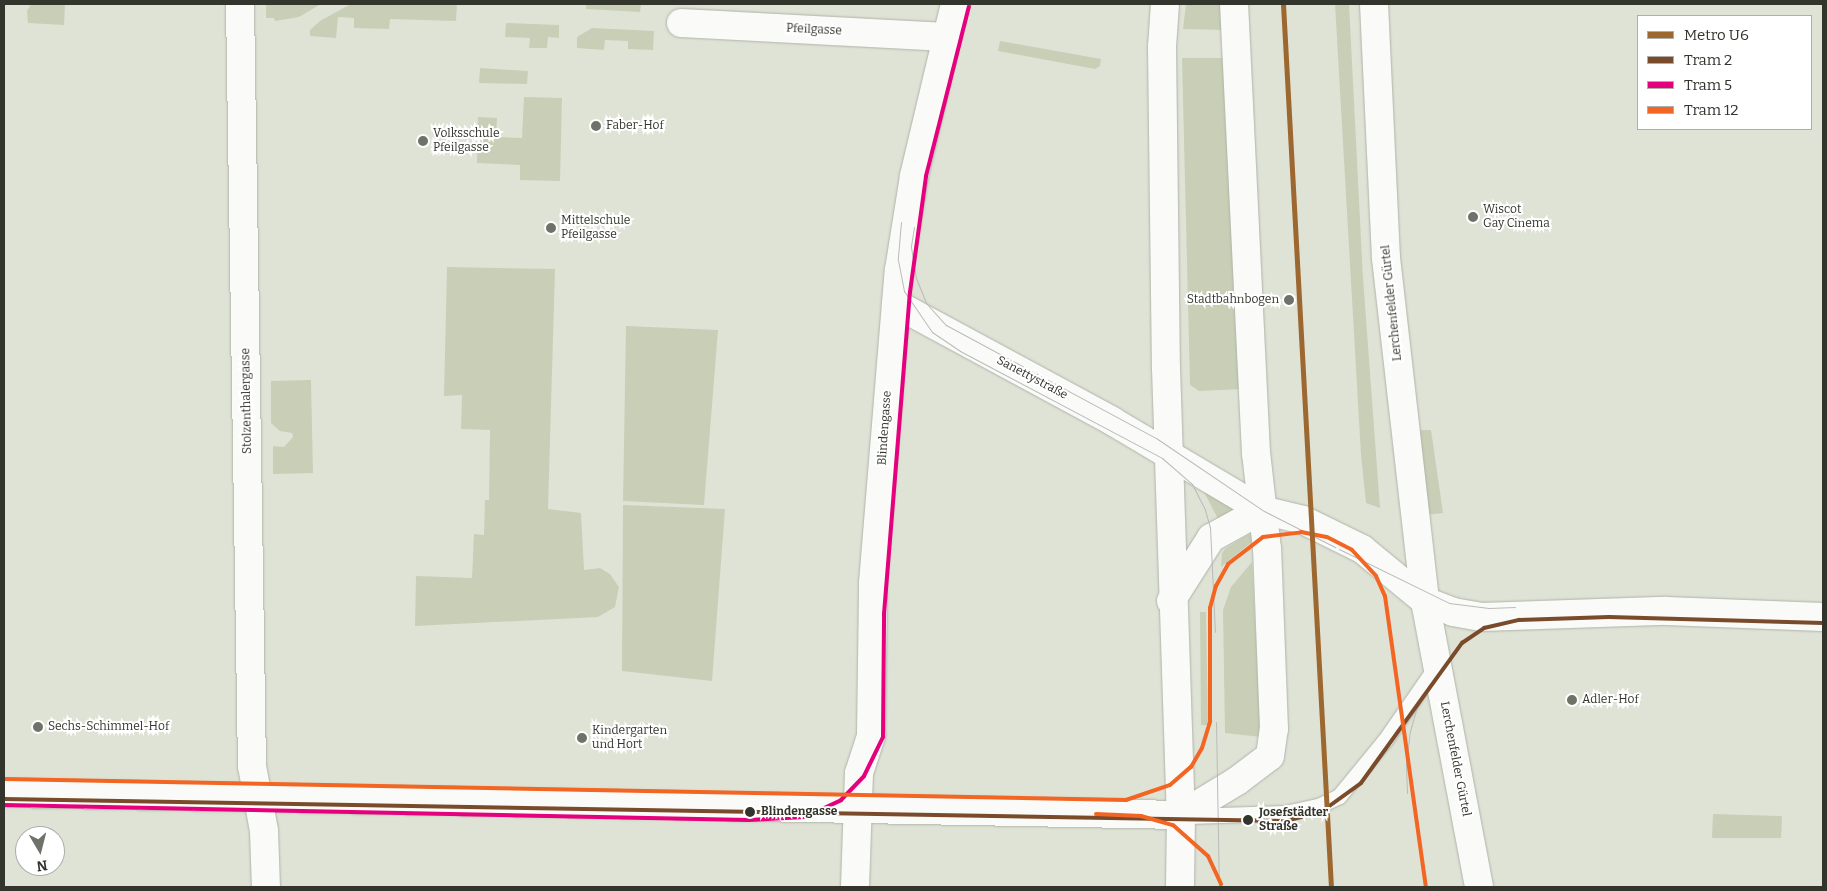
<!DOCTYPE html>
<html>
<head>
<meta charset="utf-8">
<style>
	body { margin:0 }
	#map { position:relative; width:1827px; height:891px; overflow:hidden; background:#dfe3d6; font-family:Bitter,serif }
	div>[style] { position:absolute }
	.green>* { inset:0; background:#c8cfb6 }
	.roads { filter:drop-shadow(0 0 1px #b0b3a9) drop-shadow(0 0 1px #b0b3a9) }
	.lane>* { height:15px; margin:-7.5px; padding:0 7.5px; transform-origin:7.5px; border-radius:7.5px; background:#fafbf9 }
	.street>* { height:28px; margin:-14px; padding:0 14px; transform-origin:14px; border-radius:14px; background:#fafbf9 }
	.secondary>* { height:28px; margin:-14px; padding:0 14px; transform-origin:14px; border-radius:14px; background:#fafbf9 }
	.primary>* { height:28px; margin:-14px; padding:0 14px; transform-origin:14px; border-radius:14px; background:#fafbf9 }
	.tram>* { height:1px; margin:-0.5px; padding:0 0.5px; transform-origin:0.5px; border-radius:0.5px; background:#babbb8 }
	.tram-1>* { height:4px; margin:-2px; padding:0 2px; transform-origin:2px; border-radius:2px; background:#7a4b2a }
	.tram-2>* { height:4px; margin:-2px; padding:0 2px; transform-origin:2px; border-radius:2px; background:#e5007d }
	.tram-3>* { height:4px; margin:-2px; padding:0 2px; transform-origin:2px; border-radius:2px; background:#f26522 }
	.metro-1>* { height:5px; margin:-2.5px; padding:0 2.5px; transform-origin:2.5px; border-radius:2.5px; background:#9d6830 }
	.dots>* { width:14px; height:14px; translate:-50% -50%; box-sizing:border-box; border:2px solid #fff; border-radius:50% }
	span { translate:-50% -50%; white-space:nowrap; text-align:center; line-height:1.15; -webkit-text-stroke:4px #fff; paint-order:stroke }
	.street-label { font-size:12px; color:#33352c }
	.poi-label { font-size:12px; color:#33352c }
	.left { translate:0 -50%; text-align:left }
	.right { translate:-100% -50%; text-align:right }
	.stop-label { font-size:12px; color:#33352c; font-weight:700 }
	.frame { position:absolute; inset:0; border:5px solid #33352c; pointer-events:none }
	.legend { position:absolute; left:1637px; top:15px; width:175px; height:115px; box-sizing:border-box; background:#fff; border:1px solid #adaeab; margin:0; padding:6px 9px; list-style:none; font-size:15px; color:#33352c }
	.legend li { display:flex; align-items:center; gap:10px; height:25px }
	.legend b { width:25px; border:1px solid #adaeab }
	.north { position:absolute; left:15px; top:826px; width:50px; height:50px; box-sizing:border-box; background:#fff; border:1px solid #adaeab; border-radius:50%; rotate:172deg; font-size:14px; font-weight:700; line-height:20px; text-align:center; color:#33352c }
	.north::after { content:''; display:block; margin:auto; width:18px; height:22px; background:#6f7268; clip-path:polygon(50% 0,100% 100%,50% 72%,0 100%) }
</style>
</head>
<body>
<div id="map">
	<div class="green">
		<div style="clip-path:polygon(31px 4px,65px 4px,64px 25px,28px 23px,27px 11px)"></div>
		<div style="clip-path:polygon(266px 4px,321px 4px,299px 17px,275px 21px,274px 18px,266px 18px)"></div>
		<div style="clip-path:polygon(351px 4px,457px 4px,456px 21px,390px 19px,389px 29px,354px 28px,354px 18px,338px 17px,336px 38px,310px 36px,310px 30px,320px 21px)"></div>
		<div style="clip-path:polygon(586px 4px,641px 4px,640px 12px,586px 9px)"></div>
		<div style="clip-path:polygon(1186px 4px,1223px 4px,1224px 30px,1183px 29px)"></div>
		<div style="clip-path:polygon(1335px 4px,1349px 4px,1363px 278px,1380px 508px,1366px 503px,1361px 455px)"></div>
		<div style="clip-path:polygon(506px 23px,559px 25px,559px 38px,548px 37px,547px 48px,529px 48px,530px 38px,505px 37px)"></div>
		<div style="clip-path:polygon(592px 28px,654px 31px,653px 50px,628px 49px,628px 41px,605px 40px,604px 50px,577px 48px,577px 37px)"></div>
		<div style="clip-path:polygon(1000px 41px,1101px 59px,1100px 66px,1095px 69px,998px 51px)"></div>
		<div style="clip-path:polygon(1182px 58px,1225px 58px,1243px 389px,1199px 391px,1190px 385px)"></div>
		<div style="clip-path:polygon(480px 68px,528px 71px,527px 84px,479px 83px)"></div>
		<div style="clip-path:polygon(524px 97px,562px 98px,560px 181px,520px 180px,520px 165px,477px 163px,478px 117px,497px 118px,496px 137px,522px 138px)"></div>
		<div style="clip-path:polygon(447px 267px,555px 269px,548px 509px,581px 513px,584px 570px,600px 568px,610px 574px,619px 587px,615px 607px,598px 617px,415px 626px,416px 576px,472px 578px,474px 534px,484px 535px,485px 500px,489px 500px,490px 430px,461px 429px,462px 395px,444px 396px)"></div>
		<div style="clip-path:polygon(626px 326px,718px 330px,704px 505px,623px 501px)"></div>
		<div style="clip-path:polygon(311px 380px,313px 473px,273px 474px,273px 446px,284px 447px,293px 437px,292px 433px,280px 431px,271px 423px,271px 381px)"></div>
		<div style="clip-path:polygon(1419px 430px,1431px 430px,1443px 513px,1426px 515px)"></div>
		<div style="clip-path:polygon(1203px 490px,1242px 506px,1218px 519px)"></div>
		<div style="clip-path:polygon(623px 505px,725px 509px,712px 681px,622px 671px)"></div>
		<div style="clip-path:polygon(1248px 535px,1252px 535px,1253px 541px,1221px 567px,1222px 553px,1226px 548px)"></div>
		<div style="clip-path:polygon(1252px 562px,1261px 737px,1225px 733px,1223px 610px,1231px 587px)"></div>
		<div style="clip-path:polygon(1200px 612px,1206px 612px,1207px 669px,1208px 725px,1201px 725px)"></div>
		<div style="clip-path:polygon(1713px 814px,1782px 816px,1781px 838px,1712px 838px)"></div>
	</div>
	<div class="roads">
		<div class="lane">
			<div style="left:1187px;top:816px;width:98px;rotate:-1.8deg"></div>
			<div style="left:1285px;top:813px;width:34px;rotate:-12deg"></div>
			<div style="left:1318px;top:806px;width:23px;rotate:-25deg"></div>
			<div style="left:1339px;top:796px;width:72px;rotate:-50.6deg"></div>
			<div style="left:1385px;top:740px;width:91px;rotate:-55.3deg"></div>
		</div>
		<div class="street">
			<div style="left:240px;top:4px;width:762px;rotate:89.1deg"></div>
			<div style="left:252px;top:766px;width:66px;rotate:79.5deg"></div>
			<div style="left:264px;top:831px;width:56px;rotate:88deg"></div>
			<div style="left:681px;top:23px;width:266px;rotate:3deg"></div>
			<div style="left:896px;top:304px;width:246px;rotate:28.4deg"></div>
			<div style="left:1112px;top:421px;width:174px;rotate:30.7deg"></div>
			<div style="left:1181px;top:815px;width:66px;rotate:-31.3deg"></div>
			<div style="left:1237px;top:781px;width:41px;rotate:-37.1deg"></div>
			<div style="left:1270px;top:756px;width:27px;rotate:-82deg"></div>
			<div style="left:1274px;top:729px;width:180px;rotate:-92.2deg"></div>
			<div style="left:1267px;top:549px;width:97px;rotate:-96.5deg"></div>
			<div style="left:1256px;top:453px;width:450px;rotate:-92.8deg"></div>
			<div style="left:855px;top:887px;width:114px;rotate:-88deg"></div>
			<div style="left:859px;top:773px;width:40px;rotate:-72deg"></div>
			<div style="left:871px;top:735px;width:152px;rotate:-89.2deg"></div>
			<div style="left:873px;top:583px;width:314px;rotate:-85.3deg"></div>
			<div style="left:899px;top:270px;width:95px;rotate:-80.9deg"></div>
			<div style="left:914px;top:176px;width:177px;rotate:-76.6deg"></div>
		</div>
		<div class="secondary">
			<div style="left:1171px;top:601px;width:75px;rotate:-57.6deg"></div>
			<div style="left:1211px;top:538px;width:58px;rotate:-28.8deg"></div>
			<div style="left:1262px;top:510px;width:42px;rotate:13.7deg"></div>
			<div style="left:1303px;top:520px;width:66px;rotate:26.2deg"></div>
			<div style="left:1362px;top:549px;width:82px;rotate:39.5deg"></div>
			<div style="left:1425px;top:601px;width:30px;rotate:21deg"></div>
			<div style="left:1453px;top:612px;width:28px;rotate:10deg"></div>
			<div style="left:1481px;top:617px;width:185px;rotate:-1.9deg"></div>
			<div style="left:1666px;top:611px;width:157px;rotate:2.2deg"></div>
			<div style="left:4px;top:793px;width:1177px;rotate:1.07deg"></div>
		</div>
		<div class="primary">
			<div style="left:1165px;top:4px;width:43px;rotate:94deg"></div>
			<div style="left:1162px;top:47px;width:321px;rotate:89.3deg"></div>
			<div style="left:1166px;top:368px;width:447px;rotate:88.1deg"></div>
			<div style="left:1181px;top:815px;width:72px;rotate:90.8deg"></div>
			<div style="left:1374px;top:4px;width:254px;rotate:87.3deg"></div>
			<div style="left:1386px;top:258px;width:345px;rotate:83.5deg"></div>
			<div style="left:1425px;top:601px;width:291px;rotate:79.3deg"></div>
		</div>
	</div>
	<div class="tram">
		<div style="left:901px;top:222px;width:38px;rotate:95deg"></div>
		<div style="left:898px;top:260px;width:32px;rotate:79deg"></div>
		<div style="left:904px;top:291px;width:50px;rotate:55.7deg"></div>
		<div style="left:932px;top:332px;width:34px;rotate:34deg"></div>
		<div style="left:960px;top:351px;width:229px;rotate:27.9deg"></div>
		<div style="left:1162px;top:458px;width:40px;rotate:41deg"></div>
		<div style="left:1192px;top:484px;width:29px;rotate:63deg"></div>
		<div style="left:1205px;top:510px;width:18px;rotate:74deg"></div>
		<div style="left:1210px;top:527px;width:105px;rotate:87.3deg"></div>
		<div style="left:914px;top:227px;width:20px;rotate:99deg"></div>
		<div style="left:911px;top:247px;width:31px;rotate:81deg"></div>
		<div style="left:916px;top:278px;width:27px;rotate:68deg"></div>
		<div style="left:926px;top:303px;width:30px;rotate:48deg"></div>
		<div style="left:946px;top:325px;width:238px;rotate:28.3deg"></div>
		<div style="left:1156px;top:438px;width:130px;rotate:34.1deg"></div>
		<div style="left:1264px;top:511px;width:80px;rotate:26.9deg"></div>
		<div style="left:1339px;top:549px;width:123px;rotate:26.1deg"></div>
		<div style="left:1449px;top:603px;width:40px;rotate:7.1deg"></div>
		<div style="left:1489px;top:608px;width:26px;rotate:-2deg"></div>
		<div style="left:1216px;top:722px;width:165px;rotate:89deg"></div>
		<div style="left:1407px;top:793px;width:30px;rotate:-92deg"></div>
		<div style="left:1406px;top:763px;width:32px;rotate:-83deg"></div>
		<div style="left:1410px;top:731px;width:22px;rotate:-74deg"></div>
		<div style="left:1416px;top:710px;width:30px;rotate:-60deg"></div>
	</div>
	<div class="tram-1">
		<div style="left:4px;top:799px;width:1281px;rotate:0.98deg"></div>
		<div style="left:1285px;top:821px;width:37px;rotate:-14deg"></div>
		<div style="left:1321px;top:812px;width:49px;rotate:-35.9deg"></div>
		<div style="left:1361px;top:783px;width:173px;rotate:-54.2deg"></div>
		<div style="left:1462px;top:643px;width:27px;rotate:-34deg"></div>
		<div style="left:1484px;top:628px;width:36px;rotate:-13deg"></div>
		<div style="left:1519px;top:620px;width:90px;rotate:-1.9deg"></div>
		<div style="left:1609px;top:617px;width:214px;rotate:1.6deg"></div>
	</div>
	<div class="tram-2">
		<div style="left:4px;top:805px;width:745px;rotate:1.15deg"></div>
		<div style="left:749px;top:820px;width:56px;rotate:-3.1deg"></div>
		<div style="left:805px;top:817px;width:40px;rotate:-25deg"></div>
		<div style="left:841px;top:800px;width:33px;rotate:-46deg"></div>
		<div style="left:864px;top:776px;width:43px;rotate:-64deg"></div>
		<div style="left:883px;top:737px;width:123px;rotate:-89.5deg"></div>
		<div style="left:884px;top:614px;width:323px;rotate:-85.4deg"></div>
		<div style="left:910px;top:292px;width:117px;rotate:-82.1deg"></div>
		<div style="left:926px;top:176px;width:175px;rotate:-75.8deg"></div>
	</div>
	<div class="tram-3">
		<div style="left:4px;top:779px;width:1122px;rotate:1.07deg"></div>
		<div style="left:1126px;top:800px;width:46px;rotate:-18.8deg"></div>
		<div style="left:1170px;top:785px;width:28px;rotate:-41deg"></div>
		<div style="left:1191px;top:767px;width:22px;rotate:-60deg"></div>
		<div style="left:1202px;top:748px;width:28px;rotate:-73deg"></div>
		<div style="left:1210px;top:721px;width:113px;rotate:-90deg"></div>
		<div style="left:1210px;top:608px;width:23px;rotate:-75deg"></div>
		<div style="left:1216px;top:586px;width:25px;rotate:-61deg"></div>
		<div style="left:1228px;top:564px;width:44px;rotate:-37.6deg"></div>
		<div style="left:1263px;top:537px;width:38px;rotate:-7deg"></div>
		<div style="left:1301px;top:532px;width:26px;rotate:11deg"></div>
		<div style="left:1327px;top:537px;width:28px;rotate:27deg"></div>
		<div style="left:1352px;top:550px;width:35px;rotate:47deg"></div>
		<div style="left:1376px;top:576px;width:22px;rotate:66deg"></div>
		<div style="left:1385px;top:596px;width:293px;rotate:82deg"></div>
		<div style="left:1096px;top:814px;width:45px;rotate:2.5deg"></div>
		<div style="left:1141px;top:816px;width:33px;rotate:16deg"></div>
		<div style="left:1173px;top:825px;width:47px;rotate:41.5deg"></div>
		<div style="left:1208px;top:856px;width:31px;rotate:65deg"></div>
	</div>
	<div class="metro-1">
		<div style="left:1283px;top:4px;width:884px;rotate:86.89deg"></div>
	</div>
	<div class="dots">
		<div style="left:596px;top:126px;background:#6f7268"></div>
		<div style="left:423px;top:141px;background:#6f7268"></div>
		<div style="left:1473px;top:217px;background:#6f7268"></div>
		<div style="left:551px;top:228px;background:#6f7268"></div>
		<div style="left:1289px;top:300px;background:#6f7268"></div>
		<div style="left:1572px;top:700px;background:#6f7268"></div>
		<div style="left:38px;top:727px;background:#6f7268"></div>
		<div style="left:582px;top:738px;background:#6f7268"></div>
		<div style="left:750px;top:812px;background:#33352c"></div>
		<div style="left:1248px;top:820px;background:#33352c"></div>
	</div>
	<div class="street-label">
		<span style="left:814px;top:30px;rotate:3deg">Pfeilgasse</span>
		<span style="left:1392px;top:303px;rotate:-96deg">Lerchenfelder Gürtel</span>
		<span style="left:1032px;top:378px;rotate:28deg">Sanettystraße</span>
		<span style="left:247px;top:401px;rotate:-91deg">Stolzenthalergasse</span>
		<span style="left:885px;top:428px;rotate:-86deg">Blindengasse</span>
		<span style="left:1455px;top:759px;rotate:79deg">Lerchenfelder Gürtel</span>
	</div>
	<div class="poi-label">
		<span class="left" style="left:606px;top:126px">Faber-Hof</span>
		<span class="left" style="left:433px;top:141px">Volksschule<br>Pfeilgasse</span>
		<span class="left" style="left:1483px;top:217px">Wiscot<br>Gay Cinema</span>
		<span class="left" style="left:561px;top:228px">Mittelschule<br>Pfeilgasse</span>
		<span class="right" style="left:1279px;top:300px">Stadtbahnbogen</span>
		<span class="left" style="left:1582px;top:700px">Adler-Hof</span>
		<span class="left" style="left:48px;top:727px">Sechs-Schimmel-Hof</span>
		<span class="left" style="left:592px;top:738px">Kindergarten<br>und Hort</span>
	</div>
	<div class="stop-label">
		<span class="left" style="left:761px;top:812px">Blindengasse</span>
		<span class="left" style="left:1259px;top:820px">Josefstädter<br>Straße</span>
	</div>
	<div class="frame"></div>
	<ul class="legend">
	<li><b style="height:6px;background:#9d6830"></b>Metro U6</li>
	<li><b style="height:6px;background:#7a4b2a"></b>Tram 2</li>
	<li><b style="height:6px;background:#e5007d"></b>Tram 5</li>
	<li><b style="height:6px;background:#f26522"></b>Tram 12</li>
	</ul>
	<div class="north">N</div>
</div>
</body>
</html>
